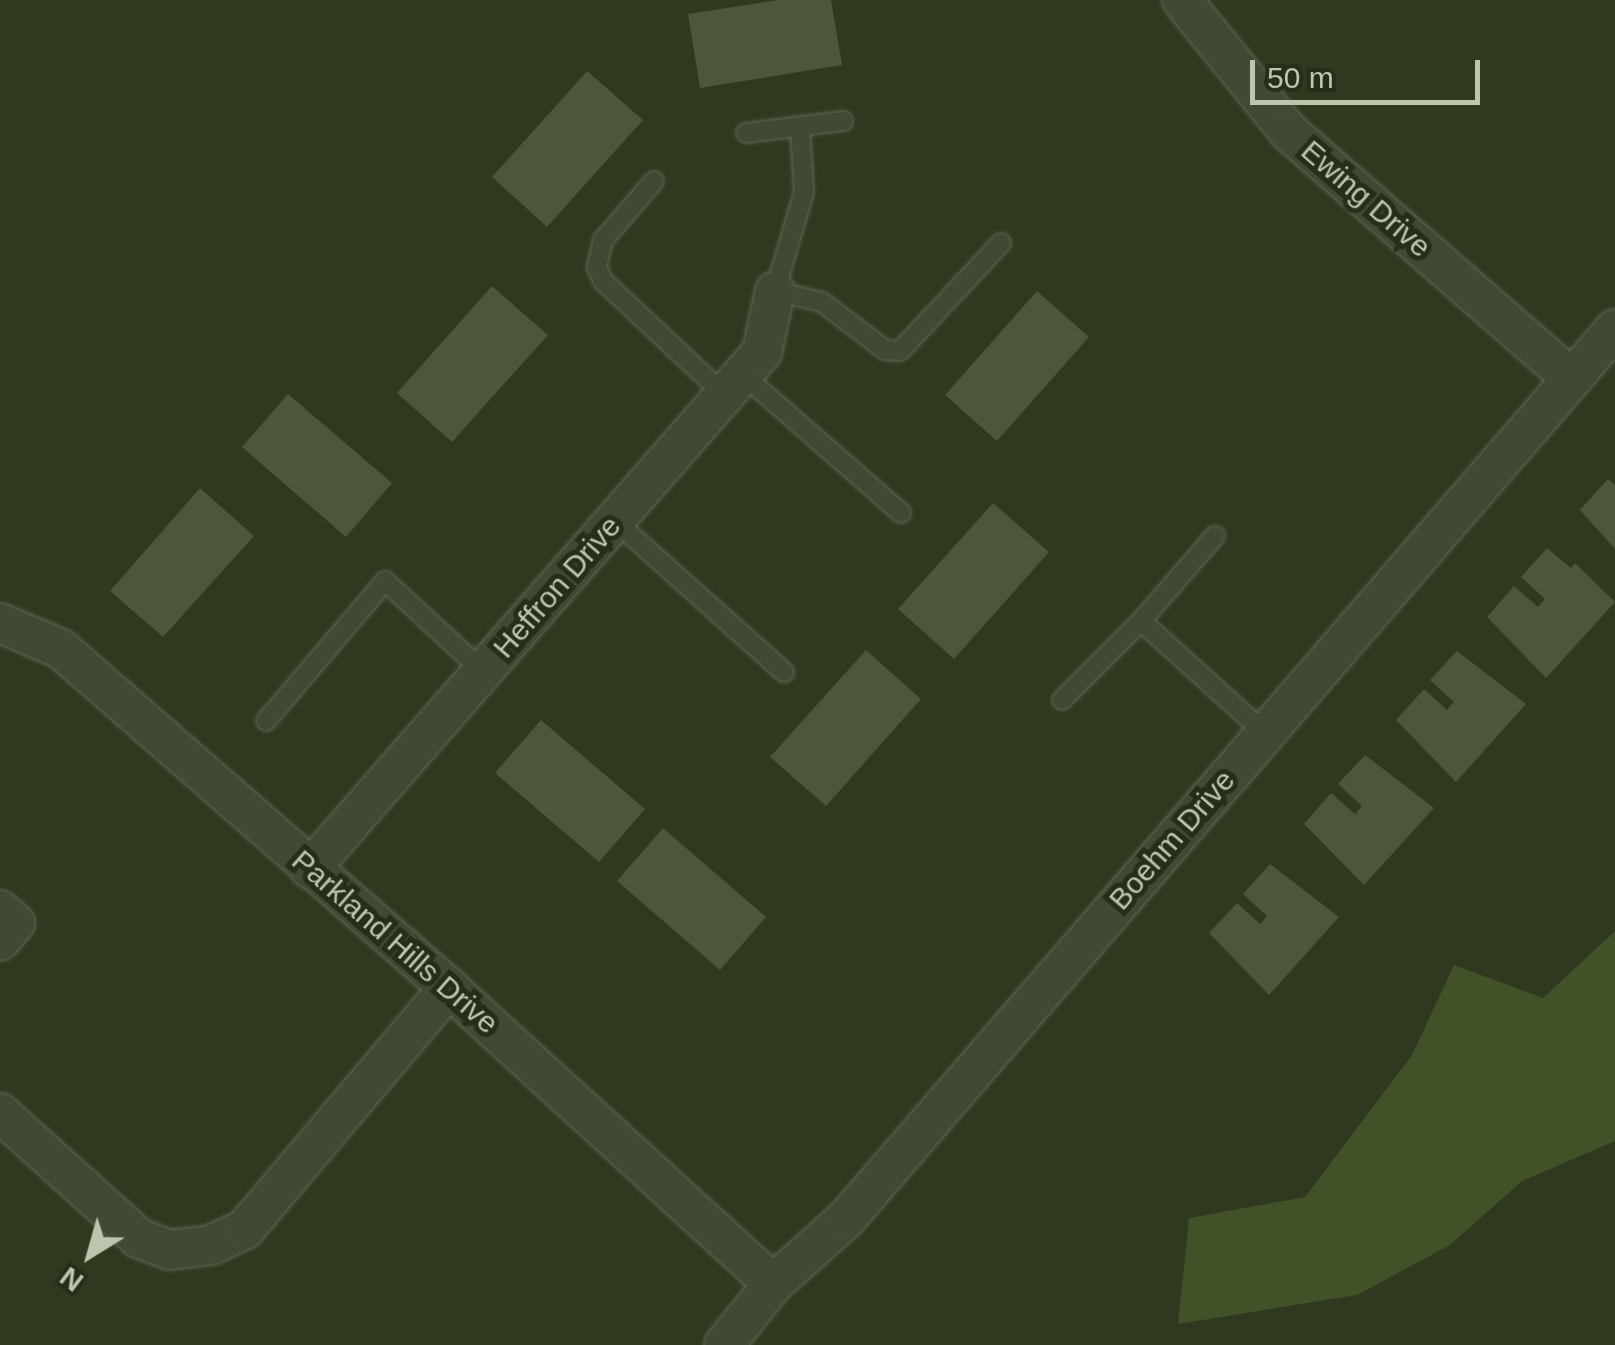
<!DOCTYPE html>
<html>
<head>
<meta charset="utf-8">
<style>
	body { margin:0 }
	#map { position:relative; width:1615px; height:1345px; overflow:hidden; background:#303820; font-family:Helvetica,sans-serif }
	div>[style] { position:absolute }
	.water>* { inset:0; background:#415128 }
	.building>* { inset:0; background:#4c5639 }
	.roads { filter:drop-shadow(0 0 2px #5f6651) drop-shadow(0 0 2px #5f6651) }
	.service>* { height:18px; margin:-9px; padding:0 9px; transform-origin:9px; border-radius:9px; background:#414934 }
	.minor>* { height:38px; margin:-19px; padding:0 19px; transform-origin:19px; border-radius:19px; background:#414934 }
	span { translate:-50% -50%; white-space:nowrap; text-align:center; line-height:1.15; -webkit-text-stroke:10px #262d19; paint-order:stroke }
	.street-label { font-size:30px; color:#bcc5ae }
	.north { position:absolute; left:40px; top:1205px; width:100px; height:100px; -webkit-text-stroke:8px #262d19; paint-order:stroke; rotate:217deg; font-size:28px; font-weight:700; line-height:40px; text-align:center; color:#bcc5ae }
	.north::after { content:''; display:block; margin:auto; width:35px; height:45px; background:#bcc5ae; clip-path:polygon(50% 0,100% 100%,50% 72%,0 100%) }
	.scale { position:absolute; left:1250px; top:60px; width:230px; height:45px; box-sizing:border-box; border:5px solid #bcc5ae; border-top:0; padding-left:12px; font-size:30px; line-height:35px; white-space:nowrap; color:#bcc5ae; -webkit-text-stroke:8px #262d19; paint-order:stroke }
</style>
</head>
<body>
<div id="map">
	<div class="water">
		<div style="clip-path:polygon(1615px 931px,1615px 1141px,1522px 1181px,1450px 1245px,1357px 1295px,1178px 1324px,1189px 1218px,1305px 1197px,1412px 1055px,1454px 965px,1543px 998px)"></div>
	</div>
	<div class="building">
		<div style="clip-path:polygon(779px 0,831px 0,842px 65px,700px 88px,688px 14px)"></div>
		<div style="clip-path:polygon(587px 71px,643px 120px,547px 227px,492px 177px)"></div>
		<div style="clip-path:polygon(492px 286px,548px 335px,452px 442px,397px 393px)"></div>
		<div style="clip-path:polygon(1037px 291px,1089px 337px,997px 441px,945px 395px)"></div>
		<div style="clip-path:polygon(288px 394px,392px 483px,346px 537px,242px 447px)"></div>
		<div style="clip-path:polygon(1608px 479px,1615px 485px,1615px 549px,1580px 510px)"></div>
		<div style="clip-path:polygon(200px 488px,254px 536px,163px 637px,110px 591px)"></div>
		<div style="clip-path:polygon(993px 503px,1049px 552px,954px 659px,898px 609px)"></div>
		<div style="clip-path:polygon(1547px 548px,1571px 568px,1575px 563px,1615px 602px,1546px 678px,1487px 617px,1514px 586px,1538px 607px,1545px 599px,1521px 577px)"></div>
		<div style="clip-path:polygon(866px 650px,921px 699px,826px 806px,770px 757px)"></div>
		<div style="clip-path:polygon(1457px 651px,1526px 704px,1456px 782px,1396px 720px,1424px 689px,1447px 710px,1454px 702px,1430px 680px)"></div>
		<div style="clip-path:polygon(541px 720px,645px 809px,599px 862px,495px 773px)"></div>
		<div style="clip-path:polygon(1365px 755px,1434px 808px,1364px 885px,1304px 824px,1331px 793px,1355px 814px,1362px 806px,1338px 784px)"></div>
		<div style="clip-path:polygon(663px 828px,766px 917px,720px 970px,617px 881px)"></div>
		<div style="clip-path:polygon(1270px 864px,1339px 917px,1269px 995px,1209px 933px,1237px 903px,1260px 924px,1267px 916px,1243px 894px)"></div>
	</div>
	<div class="roads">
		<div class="service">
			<div style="left:800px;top:127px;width:65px;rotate:86.5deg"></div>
			<div style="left:804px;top:192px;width:103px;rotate:106.3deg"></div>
			<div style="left:775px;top:291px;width:48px;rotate:13.2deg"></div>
			<div style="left:822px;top:302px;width:79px;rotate:37.3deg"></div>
			<div style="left:885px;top:350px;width:15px;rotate:4deg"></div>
			<div style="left:900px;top:351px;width:148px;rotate:-46.9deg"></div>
			<div style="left:746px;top:133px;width:98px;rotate:-7.1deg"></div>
			<div style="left:654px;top:181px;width:78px;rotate:130.8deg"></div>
			<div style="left:603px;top:240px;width:28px;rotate:103deg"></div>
			<div style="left:597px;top:267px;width:15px;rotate:67deg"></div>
			<div style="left:603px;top:281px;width:167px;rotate:43.1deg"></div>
			<div style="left:743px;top:375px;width:210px;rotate:41.1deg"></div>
			<div style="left:615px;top:521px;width:227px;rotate:41.8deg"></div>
			<div style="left:1141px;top:621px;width:113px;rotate:-49deg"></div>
			<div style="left:1062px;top:700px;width:112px;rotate:-45deg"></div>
			<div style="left:1141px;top:621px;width:167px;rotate:42.1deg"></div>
			<div style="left:266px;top:721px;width:184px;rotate:-49.6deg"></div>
			<div style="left:385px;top:581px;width:133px;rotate:42.6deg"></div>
		</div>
		<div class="minor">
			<div style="left:1182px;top:0;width:170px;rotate:51deg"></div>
			<div style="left:1289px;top:132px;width:374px;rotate:41.1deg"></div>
			<div style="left:0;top:623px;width:66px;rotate:23.1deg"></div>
			<div style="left:61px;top:649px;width:515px;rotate:41.14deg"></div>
			<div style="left:449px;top:988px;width:439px;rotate:42.4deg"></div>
			<div style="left:310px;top:869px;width:687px;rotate:-48.84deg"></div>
			<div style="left:762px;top:352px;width:62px;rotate:-78deg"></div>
			<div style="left:0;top:910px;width:20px;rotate:41deg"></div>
			<div style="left:15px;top:923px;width:23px;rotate:130deg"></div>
			<div style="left:0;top:1113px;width:188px;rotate:42deg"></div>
			<div style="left:140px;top:1239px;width:32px;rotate:20deg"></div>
			<div style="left:170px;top:1250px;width:41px;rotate:-7deg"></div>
			<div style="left:211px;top:1245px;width:38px;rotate:-25deg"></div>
			<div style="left:245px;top:1229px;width:316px;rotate:-49.8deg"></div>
			<div style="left:724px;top:1345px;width:78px;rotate:-51.2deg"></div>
			<div style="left:773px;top:1284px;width:98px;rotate:-41.7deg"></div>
			<div style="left:846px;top:1219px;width:1176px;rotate:-49.17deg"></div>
		</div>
	</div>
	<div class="street-label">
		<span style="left:1366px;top:199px;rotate:41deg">Ewing Drive</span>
		<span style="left:557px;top:587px;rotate:-49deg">Heffron Drive</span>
		<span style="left:1172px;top:840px;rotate:-49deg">Boehm Drive</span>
		<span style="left:395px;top:942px;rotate:41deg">Parkland Hills Drive</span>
	</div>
	<div class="north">N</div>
	<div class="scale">50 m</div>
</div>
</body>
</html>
